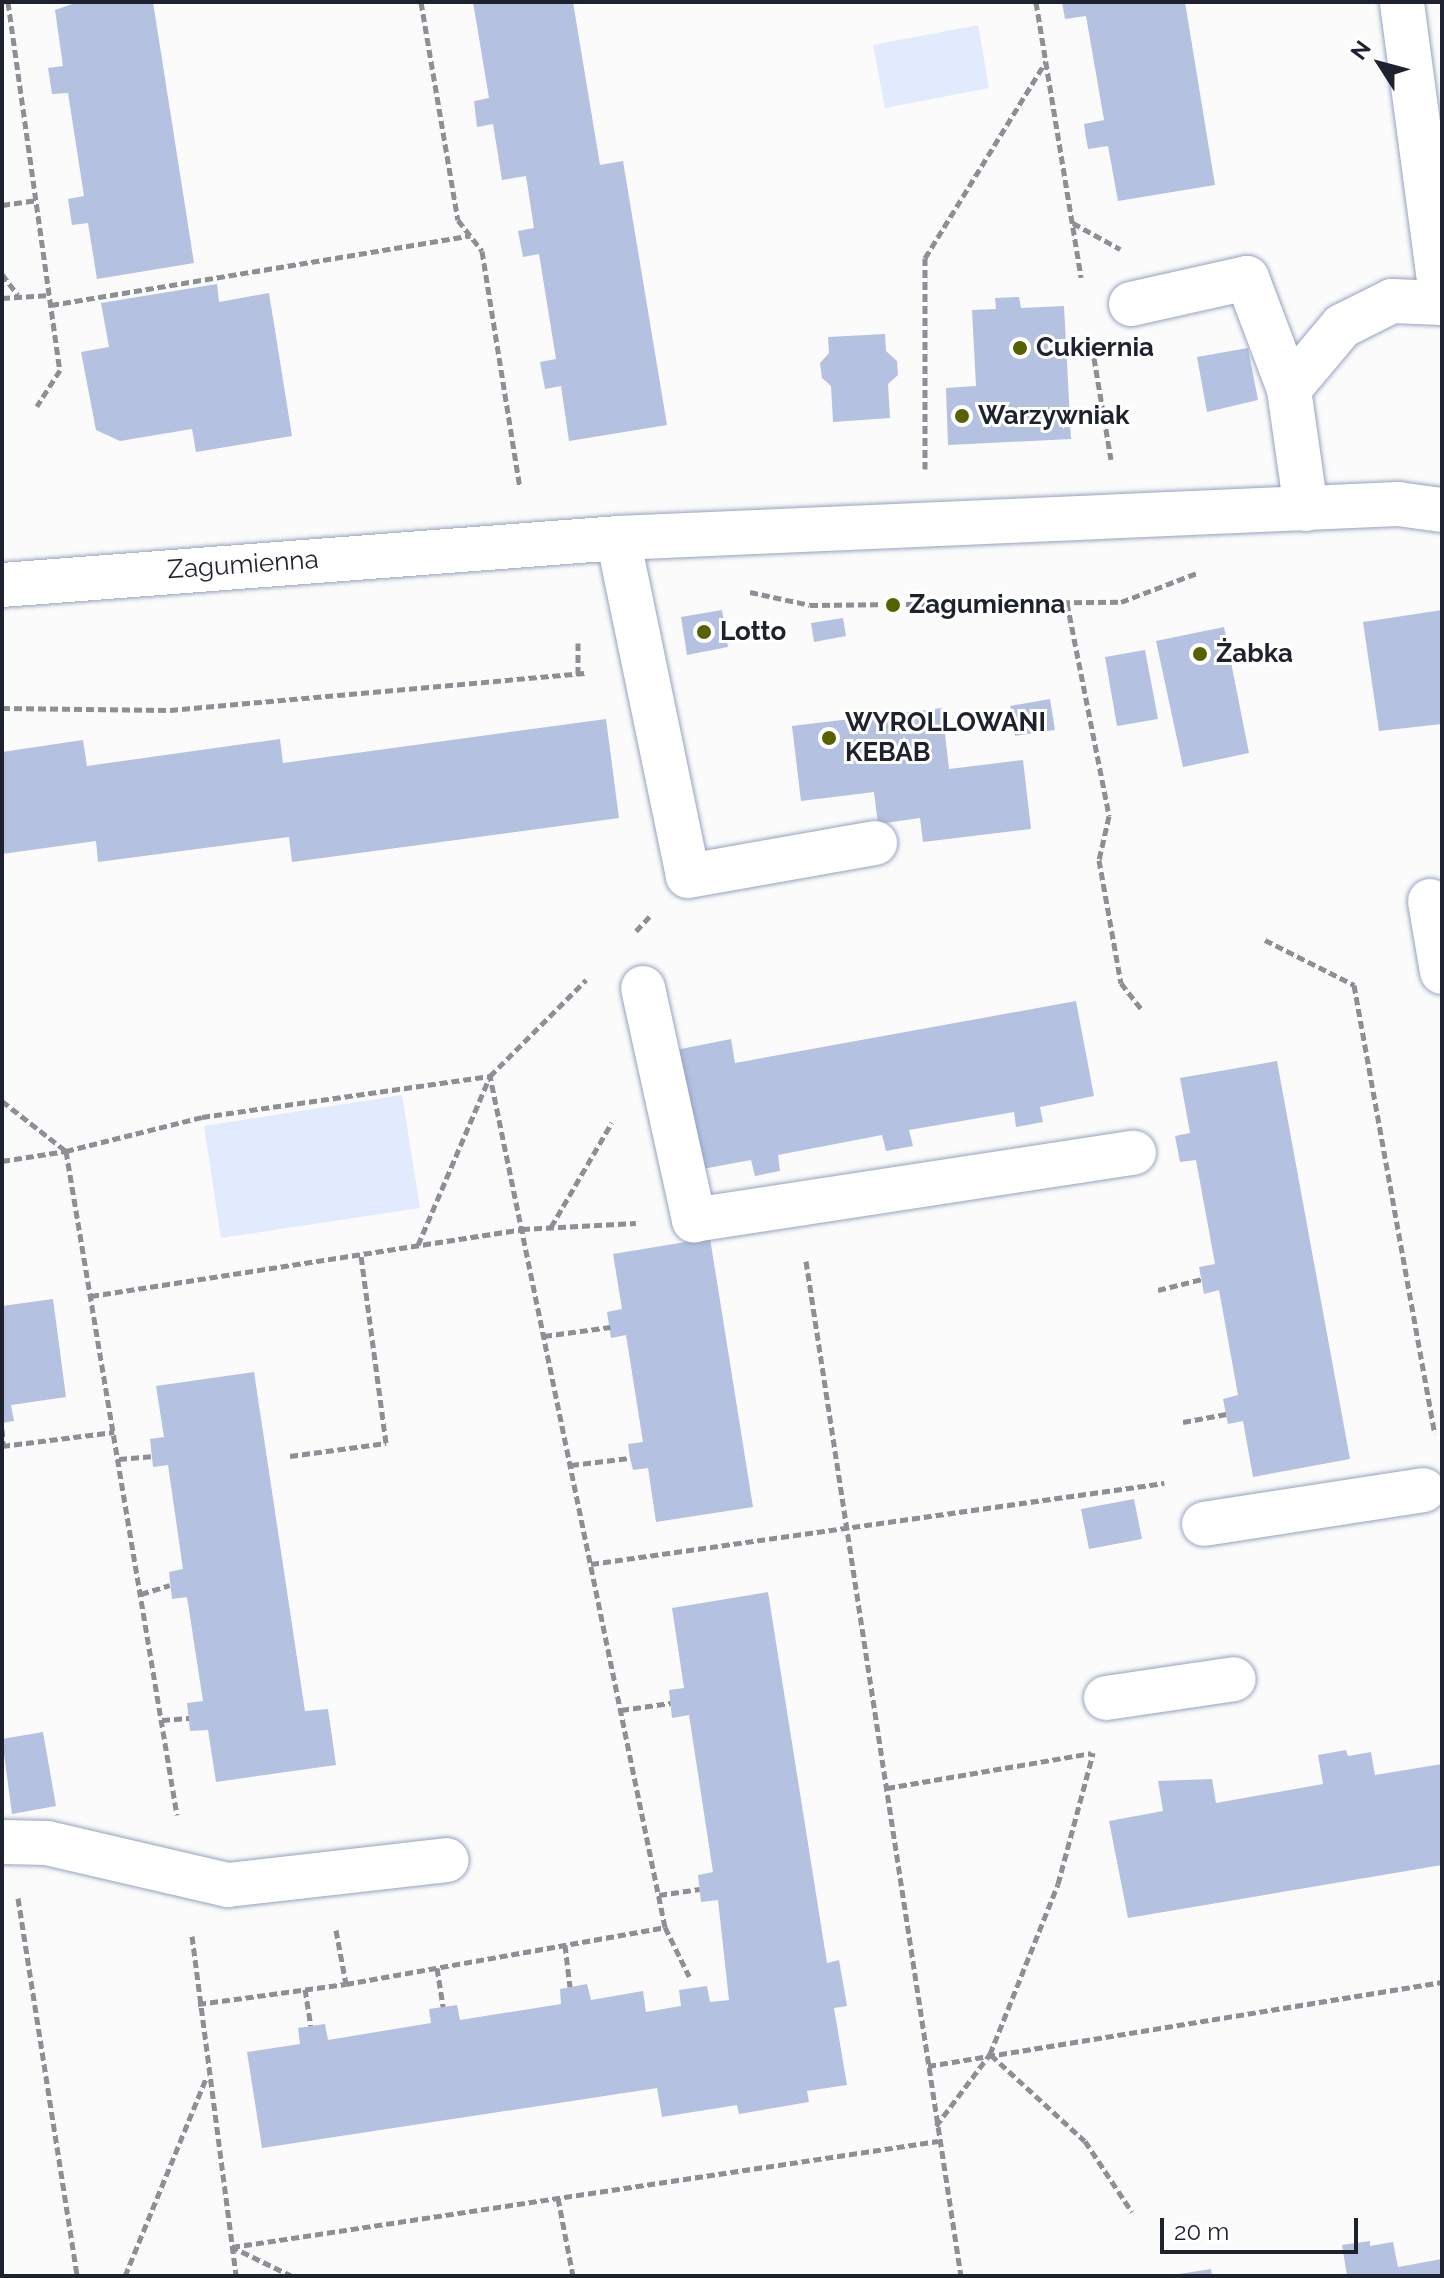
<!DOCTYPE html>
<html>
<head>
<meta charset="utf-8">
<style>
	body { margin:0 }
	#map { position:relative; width:1444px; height:2278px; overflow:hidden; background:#fbfbfb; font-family:Raleway,sans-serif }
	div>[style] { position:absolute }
	.green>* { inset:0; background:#e2eafe }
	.building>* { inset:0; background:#b4c1e0 }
	.path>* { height:5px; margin-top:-2.5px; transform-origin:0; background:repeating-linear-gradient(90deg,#8d8f95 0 8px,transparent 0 12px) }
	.roads { filter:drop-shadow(0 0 2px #96a2c0) drop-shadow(0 0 2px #96a2c0) }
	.minor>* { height:44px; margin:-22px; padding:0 22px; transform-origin:22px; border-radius:22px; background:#fff }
	.dots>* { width:22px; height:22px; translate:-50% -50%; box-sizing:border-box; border:4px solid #fff; border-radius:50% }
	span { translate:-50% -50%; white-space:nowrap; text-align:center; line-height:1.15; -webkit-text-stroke:6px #fff; paint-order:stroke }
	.poi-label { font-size:26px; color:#1e222e; font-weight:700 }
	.left { translate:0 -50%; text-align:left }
	.street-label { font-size:26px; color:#1e222e }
	.frame { position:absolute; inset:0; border:4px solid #1e222e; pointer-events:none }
	.north { position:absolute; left:1340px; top:24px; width:80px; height:80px; -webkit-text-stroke:6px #fff; paint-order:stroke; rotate:306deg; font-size:22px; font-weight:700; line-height:32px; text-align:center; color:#1e222e }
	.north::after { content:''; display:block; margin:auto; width:28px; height:36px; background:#1e222e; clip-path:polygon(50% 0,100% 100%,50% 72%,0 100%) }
	.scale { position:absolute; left:1160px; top:2218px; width:198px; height:36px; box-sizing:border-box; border:4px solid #1e222e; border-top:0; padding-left:10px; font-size:24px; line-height:28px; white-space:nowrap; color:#1e222e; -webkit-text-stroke:6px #fff; paint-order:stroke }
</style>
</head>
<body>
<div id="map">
	<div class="green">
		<div style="clip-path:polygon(978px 25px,989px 88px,885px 108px,873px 45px)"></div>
		<div style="clip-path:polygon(402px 1095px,420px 1208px,221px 1238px,204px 1126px)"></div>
	</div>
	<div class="building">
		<div style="clip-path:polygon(78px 2px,153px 2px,194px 263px,97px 279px,88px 223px,72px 225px,68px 199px,84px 196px,68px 93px,52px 94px,48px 68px,63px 66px,55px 10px)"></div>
		<div style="clip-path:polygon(473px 2px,573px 2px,600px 165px,623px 161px,667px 425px,569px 441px,561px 386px,545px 389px,540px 362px,556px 359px,539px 254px,523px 257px,518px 231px,534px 228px,526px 176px,502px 180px,493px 124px,477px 127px,474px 101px,489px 98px)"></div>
		<div style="clip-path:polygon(1062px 2px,1185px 2px,1215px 185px,1118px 201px,1108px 146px,1088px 149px,1086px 138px,1084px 124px,1104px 120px,1086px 16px,1065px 19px)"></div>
		<div style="clip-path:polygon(217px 284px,219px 302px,269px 293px,292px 436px,196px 452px,192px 429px,120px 441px,96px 430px,81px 352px,109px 347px,101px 303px)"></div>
		<div style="clip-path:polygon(1019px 297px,1021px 308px,1064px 306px,1071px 439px,948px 445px,946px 388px,976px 386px,972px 310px,996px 309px,995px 298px)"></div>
		<div style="clip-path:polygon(885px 334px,886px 351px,897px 361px,898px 375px,888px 384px,890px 418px,833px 422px,831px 386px,822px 378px,820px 363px,829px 353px,828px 337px)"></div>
		<div style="clip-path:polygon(1248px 348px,1258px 400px,1207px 412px,1197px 357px)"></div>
		<div style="clip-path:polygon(722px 610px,728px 647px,687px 655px,681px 617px)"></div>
		<div style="clip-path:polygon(1442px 610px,1442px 724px,1379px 731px,1363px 622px)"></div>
		<div style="clip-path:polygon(843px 618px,846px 636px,814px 642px,811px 623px)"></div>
		<div style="clip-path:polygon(1224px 627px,1249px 753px,1183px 767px,1156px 641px)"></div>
		<div style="clip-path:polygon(1145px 650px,1158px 719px,1117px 726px,1105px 657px)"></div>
		<div style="clip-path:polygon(1050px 699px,1055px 730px,1015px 736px,1010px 706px)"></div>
		<div style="clip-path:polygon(942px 708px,949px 769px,1023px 760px,1031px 829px,923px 842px,920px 818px,878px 824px,874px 792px,801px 801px,792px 726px)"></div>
		<div style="clip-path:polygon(606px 719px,619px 818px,292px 862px,289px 837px,98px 862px,96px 841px,2px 854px,2px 752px,83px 740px,87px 766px,280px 739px,283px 763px)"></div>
		<div style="clip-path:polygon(1076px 1001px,1094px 1096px,1040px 1107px,1043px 1122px,1016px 1127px,1014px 1112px,909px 1130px,913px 1146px,886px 1151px,882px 1135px,778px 1155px,780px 1171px,755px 1176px,751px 1160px,697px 1170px,676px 1050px,731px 1039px,735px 1063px)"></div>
		<div style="clip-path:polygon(1277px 1061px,1350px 1459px,1253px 1477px,1243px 1421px,1228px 1424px,1223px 1399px,1238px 1395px,1219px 1290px,1204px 1294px,1199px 1267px,1215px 1264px,1196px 1160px,1180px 1162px,1175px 1136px,1190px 1133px,1180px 1078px)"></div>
		<div style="clip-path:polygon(710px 1238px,753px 1507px,656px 1522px,648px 1468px,633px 1470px,630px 1458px,628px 1444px,643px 1442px,626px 1335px,611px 1338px,607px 1312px,622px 1309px,613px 1254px)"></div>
		<div style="clip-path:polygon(53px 1299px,66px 1397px,11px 1405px,14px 1421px,2px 1423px,2px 1306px)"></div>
		<div style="clip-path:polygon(254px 1372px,305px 1711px,328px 1709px,336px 1765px,216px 1782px,208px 1730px,190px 1731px,187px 1703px,203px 1701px,187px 1597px,172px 1599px,169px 1572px,183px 1569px,168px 1465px,153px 1467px,150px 1439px,164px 1437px,156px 1386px)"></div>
		<div style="clip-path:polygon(1134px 1499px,1142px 1539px,1089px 1549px,1081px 1509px)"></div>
		<div style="clip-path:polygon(768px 1592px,827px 1963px,839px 1960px,847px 2006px,834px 2008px,847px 2085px,807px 2091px,809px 2102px,739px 2114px,737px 2105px,662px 2117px,657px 2088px,262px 2148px,247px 2052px,300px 2044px,298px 2028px,325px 2024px,328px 2040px,431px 2023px,429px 2009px,457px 2005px,460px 2020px,561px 2004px,560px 1989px,587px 1984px,591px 2000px,643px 1991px,646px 2012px,681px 2006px,679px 1990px,707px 1986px,710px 2002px,729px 2000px,718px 1900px,701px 1902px,698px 1875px,713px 1872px,689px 1715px,672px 1718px,669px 1690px,684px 1688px,672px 1608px)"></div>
		<div style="clip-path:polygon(43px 1732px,56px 1806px,12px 1814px,2px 1739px)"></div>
		<div style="clip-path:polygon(1346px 1750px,1348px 1756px,1371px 1752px,1375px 1775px,1442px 1764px,1442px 1865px,1128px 1918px,1109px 1821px,1163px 1811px,1158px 1781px,1212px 1779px,1216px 1803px,1323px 1784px,1318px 1755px)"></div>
		<div style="clip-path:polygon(1370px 2241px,1370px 2246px,1393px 2242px,1398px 2267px,1442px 2259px,1442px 2276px,1347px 2276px,1342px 2245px)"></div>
		<div style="clip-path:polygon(1211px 2269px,1212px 2276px,1179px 2276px,1179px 2274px)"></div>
	</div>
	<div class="path">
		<div style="left:8px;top:2px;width:372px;rotate:82deg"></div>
		<div style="left:60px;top:370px;width:43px;rotate:122.6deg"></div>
		<div style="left:421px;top:2px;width:221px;rotate:80.4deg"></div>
		<div style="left:458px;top:220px;width:39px;rotate:52deg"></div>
		<div style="left:482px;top:251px;width:239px;rotate:80.9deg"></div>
		<div style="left:1036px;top:2px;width:279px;rotate:80.7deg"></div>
		<div style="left:2px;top:205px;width:34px;rotate:-8deg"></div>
		<div style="left:1073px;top:223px;width:54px;rotate:29deg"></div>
		<div style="left:2px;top:274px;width:26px;rotate:53deg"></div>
		<div style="left:2px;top:298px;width:48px;rotate:-3.6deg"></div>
		<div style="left:51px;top:305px;width:425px;rotate:-9.4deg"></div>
		<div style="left:1092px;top:346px;width:115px;rotate:80.5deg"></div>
		<div style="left:925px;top:469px;width:211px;rotate:-90deg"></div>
		<div style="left:925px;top:258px;width:231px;rotate:-58.4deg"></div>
		<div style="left:750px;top:592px;width:61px;rotate:12.2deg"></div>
		<div style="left:810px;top:605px;width:311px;rotate:-0.6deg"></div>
		<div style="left:1121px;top:602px;width:81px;rotate:-20.9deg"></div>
		<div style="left:1067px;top:603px;width:217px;rotate:78.8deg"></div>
		<div style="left:1109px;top:816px;width:45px;rotate:102.8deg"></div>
		<div style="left:1099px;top:860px;width:125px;rotate:79.9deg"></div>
		<div style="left:1121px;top:983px;width:33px;rotate:52deg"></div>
		<div style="left:578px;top:643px;width:31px;rotate:90deg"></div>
		<div style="left:2px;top:708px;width:168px;rotate:0.7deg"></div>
		<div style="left:170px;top:710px;width:419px;rotate:-5.1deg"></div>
		<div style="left:636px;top:931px;width:22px;rotate:-47deg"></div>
		<div style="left:1265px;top:940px;width:100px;rotate:26.8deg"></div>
		<div style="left:1354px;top:985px;width:456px;rotate:79.8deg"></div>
		<div style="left:2px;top:1101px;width:81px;rotate:38deg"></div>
		<div style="left:66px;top:1151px;width:673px;rotate:80.51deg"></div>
		<div style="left:2px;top:1161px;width:65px;rotate:-8.9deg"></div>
		<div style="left:66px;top:1151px;width:140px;rotate:-14deg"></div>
		<div style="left:202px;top:1117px;width:291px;rotate:-8.1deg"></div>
		<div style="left:551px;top:1227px;width:121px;rotate:-59.8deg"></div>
		<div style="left:418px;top:1245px;width:184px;rotate:-66.9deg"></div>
		<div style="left:490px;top:1076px;width:136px;rotate:-45deg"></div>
		<div style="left:806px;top:1261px;width:1027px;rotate:81.32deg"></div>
		<div style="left:1158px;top:1290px;width:45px;rotate:-14deg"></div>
		<div style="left:91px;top:1296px;width:436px;rotate:-8.8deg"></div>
		<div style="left:522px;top:1229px;width:114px;rotate:-3deg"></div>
		<div style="left:544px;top:1336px;width:67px;rotate:-7.8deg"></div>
		<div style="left:1183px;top:1422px;width:44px;rotate:-10.5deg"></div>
		<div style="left:2px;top:1429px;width:16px;rotate:86deg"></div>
		<div style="left:2px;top:1446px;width:113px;rotate:-7.1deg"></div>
		<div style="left:290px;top:1456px;width:97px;rotate:-7.7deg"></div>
		<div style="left:386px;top:1443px;width:190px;rotate:-97.6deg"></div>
		<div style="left:119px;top:1459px;width:32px;rotate:-5deg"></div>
		<div style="left:571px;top:1465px;width:59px;rotate:-6.8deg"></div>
		<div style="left:591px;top:1564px;width:579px;rotate:-8.05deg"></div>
		<div style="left:141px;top:1594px;width:30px;rotate:-17deg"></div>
		<div style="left:621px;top:1710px;width:50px;rotate:-8deg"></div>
		<div style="left:162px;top:1720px;width:27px;rotate:-4deg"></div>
		<div style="left:887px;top:1788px;width:207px;rotate:-9.7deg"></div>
		<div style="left:659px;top:1895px;width:41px;rotate:-8.3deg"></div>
		<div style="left:18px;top:1898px;width:383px;rotate:81.1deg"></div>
		<div style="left:665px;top:1927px;width:55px;rotate:63.9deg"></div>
		<div style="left:336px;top:1930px;width:55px;rotate:79.5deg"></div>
		<div style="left:192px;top:1936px;width:343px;rotate:82.6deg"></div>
		<div style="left:565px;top:1945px;width:42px;rotate:83.2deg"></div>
		<div style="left:437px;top:1968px;width:39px;rotate:81deg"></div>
		<div style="left:305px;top:1989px;width:37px;rotate:81deg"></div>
		<div style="left:198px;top:2004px;width:149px;rotate:-7.7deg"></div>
		<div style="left:346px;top:1984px;width:324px;rotate:-10.1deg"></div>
		<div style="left:665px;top:1927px;width:869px;rotate:-101.62deg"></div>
		<div style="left:991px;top:2055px;width:127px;rotate:42.5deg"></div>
		<div style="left:1085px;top:2141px;width:85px;rotate:56.5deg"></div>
		<div style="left:928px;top:2066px;width:521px;rotate:-9.28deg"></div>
		<div style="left:936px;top:2126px;width:90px;rotate:-53.1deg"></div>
		<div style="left:990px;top:2054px;width:183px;rotate:-68.2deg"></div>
		<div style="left:1058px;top:1884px;width:136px;rotate:-75deg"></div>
		<div style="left:558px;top:2198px;width:79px;rotate:79.1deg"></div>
		<div style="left:125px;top:2276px;width:216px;rotate:-67.7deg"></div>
		<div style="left:292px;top:2276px;width:67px;rotate:-154.2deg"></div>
		<div style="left:232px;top:2247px;width:714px;rotate:-8.54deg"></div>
	</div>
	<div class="roads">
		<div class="minor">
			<div style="left:1131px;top:304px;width:119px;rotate:-12.6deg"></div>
			<div style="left:1247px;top:278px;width:119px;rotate:69.3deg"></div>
			<div style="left:1306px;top:509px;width:121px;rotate:-98.1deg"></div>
			<div style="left:1289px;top:389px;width:82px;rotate:-49.9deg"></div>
			<div style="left:1342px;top:326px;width:56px;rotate:-26.6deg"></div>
			<div style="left:1392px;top:301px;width:50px;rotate:2.3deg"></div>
			<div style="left:1442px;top:303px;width:304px;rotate:-97.6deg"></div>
			<div style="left:618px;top:538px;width:345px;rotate:78.3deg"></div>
			<div style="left:688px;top:876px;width:190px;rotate:-10deg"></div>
			<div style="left:2px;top:585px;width:618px;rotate:-4.36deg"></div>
			<div style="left:618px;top:538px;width:781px;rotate:-2.5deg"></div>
			<div style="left:1398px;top:504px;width:44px;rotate:7.8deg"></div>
			<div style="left:1430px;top:901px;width:72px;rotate:80.4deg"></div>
			<div style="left:643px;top:988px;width:238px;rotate:77.6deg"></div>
			<div style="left:694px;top:1220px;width:445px;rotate:-8.7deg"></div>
			<div style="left:1204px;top:1524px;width:222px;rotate:-8.8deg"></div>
			<div style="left:1106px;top:1698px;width:129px;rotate:-8.4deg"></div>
			<div style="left:2px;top:1842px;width:45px;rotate:1.3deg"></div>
			<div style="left:47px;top:1843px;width:186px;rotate:13.1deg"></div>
			<div style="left:228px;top:1885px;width:220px;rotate:-6.5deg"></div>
		</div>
	</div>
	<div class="dots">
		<div style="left:1020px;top:348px;background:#566100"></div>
		<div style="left:962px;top:416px;background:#566100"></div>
		<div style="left:893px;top:605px;background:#566100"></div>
		<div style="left:704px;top:632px;background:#566100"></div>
		<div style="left:1200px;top:654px;background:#566100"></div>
		<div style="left:829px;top:738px;background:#566100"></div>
	</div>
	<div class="poi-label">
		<span class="left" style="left:1036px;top:348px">Cukiernia</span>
		<span class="left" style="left:978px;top:416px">Warzywniak</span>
		<span class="left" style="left:909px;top:605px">Zagumienna</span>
		<span class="left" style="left:720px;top:632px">Lotto</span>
		<span class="left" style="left:1216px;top:654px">Żabka</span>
		<span class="left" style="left:845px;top:738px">WYROLLOWANI<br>KEBAB</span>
	</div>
	<div class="street-label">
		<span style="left:243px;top:565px;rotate:-4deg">Zagumienna</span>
	</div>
	<div class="frame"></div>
	<div class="north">N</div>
	<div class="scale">20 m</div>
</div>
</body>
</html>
